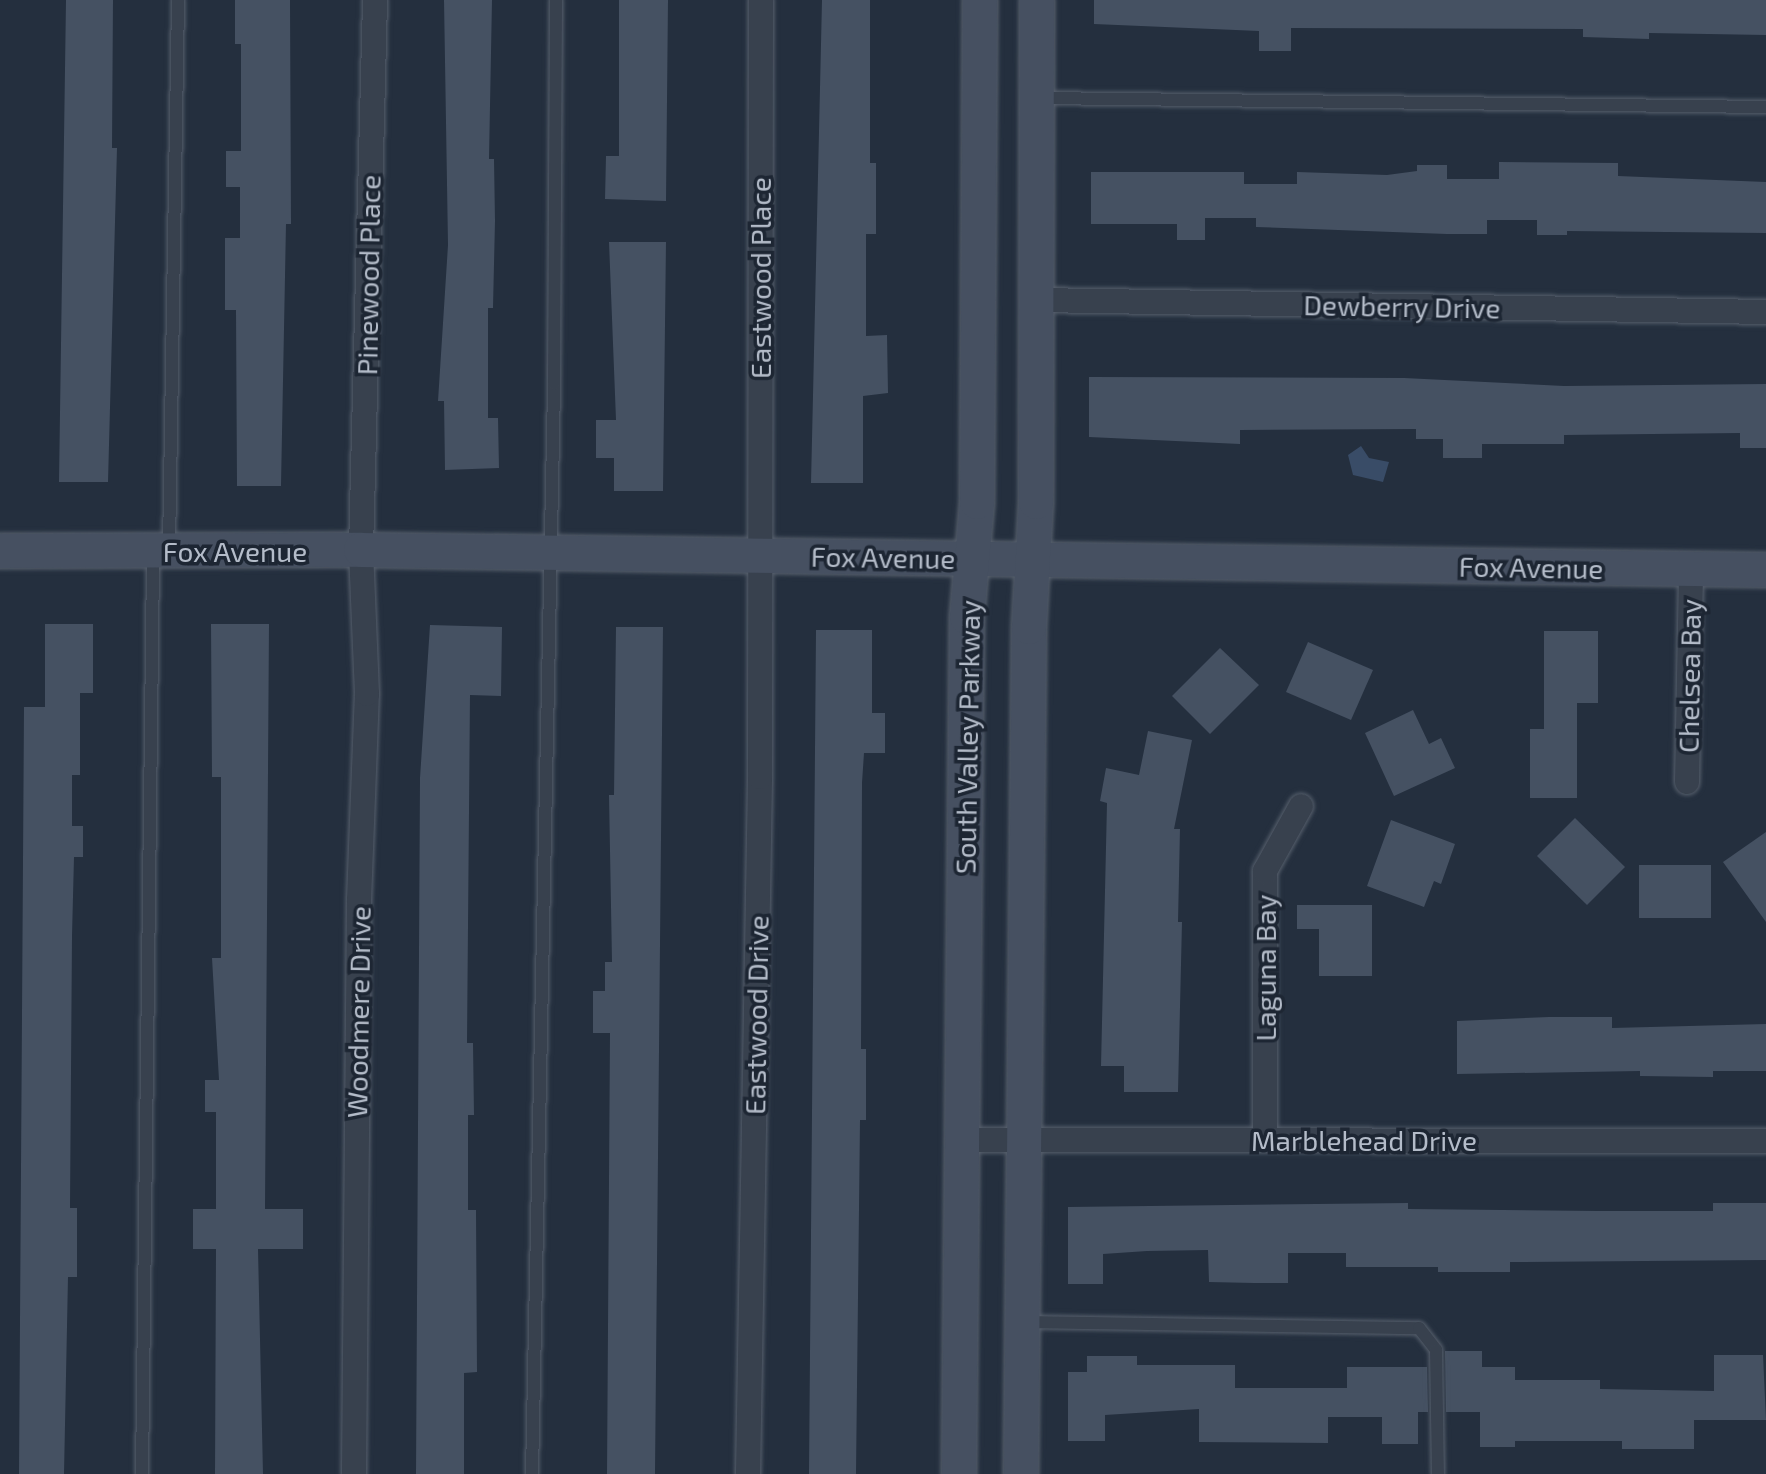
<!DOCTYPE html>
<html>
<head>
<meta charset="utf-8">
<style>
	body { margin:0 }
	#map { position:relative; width:1766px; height:1474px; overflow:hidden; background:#242f3e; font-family:"Exo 2",sans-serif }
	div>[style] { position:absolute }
	.water>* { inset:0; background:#394c67 }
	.building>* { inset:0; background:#455162 }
	.roads { filter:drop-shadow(0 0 2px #565f6c) drop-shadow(0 0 2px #565f6c) }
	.service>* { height:12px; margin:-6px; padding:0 6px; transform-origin:6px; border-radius:6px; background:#38414e }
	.minor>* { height:24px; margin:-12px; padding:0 12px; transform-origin:12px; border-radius:12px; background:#38414e }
	.secondary>* { height:34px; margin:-17px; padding:0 17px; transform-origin:17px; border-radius:17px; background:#465061 }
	span { translate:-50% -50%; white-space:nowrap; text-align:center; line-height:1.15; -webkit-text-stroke:7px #1d2633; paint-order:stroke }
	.street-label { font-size:28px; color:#b4bcc9 }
</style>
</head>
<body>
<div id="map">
	<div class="water">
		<div style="clip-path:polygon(1361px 446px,1369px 458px,1389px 462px,1383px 482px,1353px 475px,1348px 455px)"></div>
	</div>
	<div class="building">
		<div style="clip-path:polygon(66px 0,113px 0,112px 148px,117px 148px,108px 482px,59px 482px)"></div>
		<div style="clip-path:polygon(235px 0,290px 0,291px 224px,286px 224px,281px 486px,237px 486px,236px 310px,225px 310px,225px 238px,240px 238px,240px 187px,226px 187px,226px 151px,241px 151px,241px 44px,235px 44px)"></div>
		<div style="clip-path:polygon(444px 0,492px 0,489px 159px,494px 159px,495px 221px,493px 308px,488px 308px,488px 418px,498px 418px,499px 468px,445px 470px,444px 401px,438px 401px,448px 245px)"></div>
		<div style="clip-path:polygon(619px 0,668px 0,666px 201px,605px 199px,606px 156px,619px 156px)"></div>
		<div style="clip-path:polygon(822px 0,870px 0,870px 163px,876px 163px,876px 234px,866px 234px,866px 336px,887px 335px,888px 393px,863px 396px,863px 483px,811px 483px)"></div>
		<div style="clip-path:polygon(1094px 0,1766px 0,1766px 35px,1649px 33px,1649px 39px,1583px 37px,1583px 29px,1291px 28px,1291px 51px,1259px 51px,1259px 31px,1094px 24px)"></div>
		<div style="clip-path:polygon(1499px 162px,1618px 163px,1618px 176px,1766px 182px,1766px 233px,1567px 231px,1567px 235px,1537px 235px,1537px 220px,1487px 220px,1487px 234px,1447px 234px,1256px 227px,1256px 218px,1205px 218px,1205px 240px,1177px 240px,1177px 224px,1091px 224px,1091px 172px,1244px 172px,1244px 184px,1297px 184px,1297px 172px,1387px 175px,1417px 171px,1417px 165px,1447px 165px,1447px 179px,1499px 179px)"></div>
		<div style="clip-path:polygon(609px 242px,666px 242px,663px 491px,614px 491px,614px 458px,596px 458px,596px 420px,616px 420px)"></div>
		<div style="clip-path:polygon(1089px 377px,1404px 378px,1564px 386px,1766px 384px,1766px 448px,1740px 448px,1740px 433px,1564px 435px,1564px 444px,1482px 444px,1482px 458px,1443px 458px,1443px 439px,1416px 439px,1416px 429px,1240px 430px,1240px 444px,1089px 437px)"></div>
		<div style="clip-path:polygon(45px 624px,93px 624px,93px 693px,80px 693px,80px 775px,72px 775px,72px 826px,83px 826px,83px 857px,74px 857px,72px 936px,70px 1208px,77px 1208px,77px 1277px,68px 1277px,64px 1474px,19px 1474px,24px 707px,45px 707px)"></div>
		<div style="clip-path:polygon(211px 624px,269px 624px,265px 1209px,303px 1209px,303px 1249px,258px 1249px,263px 1474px,215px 1474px,216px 1249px,193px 1249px,193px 1209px,216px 1209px,216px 1112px,205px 1112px,205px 1080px,219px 1080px,212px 958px,221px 958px,221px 777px,212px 777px)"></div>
		<div style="clip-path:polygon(430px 625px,502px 627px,501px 696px,470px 695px,467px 1043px,473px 1043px,474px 1115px,468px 1115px,468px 1210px,476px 1210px,477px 1372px,464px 1373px,464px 1474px,416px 1474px,420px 778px)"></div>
		<div style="clip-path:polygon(616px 627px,663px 627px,655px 1474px,607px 1474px,610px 1033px,593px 1033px,593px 991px,605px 991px,605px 962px,612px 962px,609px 795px,614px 795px)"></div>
		<div style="clip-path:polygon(816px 630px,872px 630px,872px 713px,885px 713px,885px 753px,864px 753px,862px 783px,861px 1049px,866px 1049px,866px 1120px,860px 1120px,856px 1474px,809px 1474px)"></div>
		<div style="clip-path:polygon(1544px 631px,1598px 631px,1598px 703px,1577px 703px,1577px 798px,1530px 798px,1530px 729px,1544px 729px)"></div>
		<div style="clip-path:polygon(1308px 642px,1373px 670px,1351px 720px,1286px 692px)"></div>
		<div style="clip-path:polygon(1220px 648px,1259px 685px,1210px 734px,1172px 696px)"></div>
		<div style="clip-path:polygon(1413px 710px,1429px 744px,1441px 738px,1455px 768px,1394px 796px,1365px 733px)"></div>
		<div style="clip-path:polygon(1148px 731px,1192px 740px,1174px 829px,1180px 829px,1178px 922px,1182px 922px,1178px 1092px,1124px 1092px,1124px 1066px,1101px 1066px,1107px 803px,1100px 801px,1106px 768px,1139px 775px)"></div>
		<div style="clip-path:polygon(1575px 818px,1625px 867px,1587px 905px,1537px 856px)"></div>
		<div style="clip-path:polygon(1391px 820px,1455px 844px,1441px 884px,1434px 881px,1424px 907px,1367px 886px)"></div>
		<div style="clip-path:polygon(1766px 832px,1766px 922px,1723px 862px)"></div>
		<div style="clip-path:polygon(1639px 865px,1711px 865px,1711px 918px,1639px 918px)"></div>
		<div style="clip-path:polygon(1297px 905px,1372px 905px,1372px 976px,1319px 976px,1319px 929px,1297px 929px)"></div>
		<div style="clip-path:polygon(1549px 1017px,1612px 1017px,1612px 1028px,1766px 1024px,1766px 1071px,1713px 1071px,1713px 1077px,1640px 1076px,1640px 1071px,1457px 1074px,1457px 1021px)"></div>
		<div style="clip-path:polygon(1408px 1203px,1408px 1209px,1598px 1211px,1713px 1211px,1713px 1203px,1766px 1203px,1766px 1260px,1510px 1262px,1510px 1272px,1438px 1272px,1438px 1267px,1346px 1267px,1346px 1253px,1288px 1253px,1288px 1283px,1254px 1283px,1209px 1282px,1208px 1250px,1147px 1251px,1103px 1254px,1103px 1284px,1068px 1284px,1068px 1207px)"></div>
		<div style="clip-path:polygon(1445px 1351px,1482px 1351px,1482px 1367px,1515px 1367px,1515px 1380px,1600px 1380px,1600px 1389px,1714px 1391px,1714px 1355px,1763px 1355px,1766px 1420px,1694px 1420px,1694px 1449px,1622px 1449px,1622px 1441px,1515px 1441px,1515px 1447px,1480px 1447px,1480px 1412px,1446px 1412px)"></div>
		<div style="clip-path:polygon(1087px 1356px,1137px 1356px,1137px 1365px,1235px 1365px,1235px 1388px,1347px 1388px,1347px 1367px,1427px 1367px,1428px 1412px,1418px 1412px,1418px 1444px,1382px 1444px,1382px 1417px,1328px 1417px,1328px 1443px,1199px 1442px,1199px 1409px,1105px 1415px,1105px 1441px,1068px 1441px,1068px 1372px,1087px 1372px)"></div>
	</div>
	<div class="roads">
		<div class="service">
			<div style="left:1040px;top:98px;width:726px;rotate:0.71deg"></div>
			<div style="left:169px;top:549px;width:549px;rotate:-89.06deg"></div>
			<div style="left:1024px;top:1322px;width:395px;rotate:0.9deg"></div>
			<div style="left:1419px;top:1328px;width:28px;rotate:52deg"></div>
			<div style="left:1436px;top:1350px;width:124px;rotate:89.1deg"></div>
			<div style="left:142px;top:1474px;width:919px;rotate:-89.31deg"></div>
			<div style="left:532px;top:1474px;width:1090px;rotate:-88.84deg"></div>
			<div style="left:554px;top:384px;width:384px;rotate:-89.7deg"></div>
		</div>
		<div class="minor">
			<div style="left:1037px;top:300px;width:729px;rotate:0.94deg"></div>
			<div style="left:1687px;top:782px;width:213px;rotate:-88.9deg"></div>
			<div style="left:962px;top:1140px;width:804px;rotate:0.07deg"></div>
			<div style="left:1265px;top:1140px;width:269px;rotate:-90deg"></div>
			<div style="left:1265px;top:871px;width:74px;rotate:-61deg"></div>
			<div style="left:354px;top:1474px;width:574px;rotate:-89.5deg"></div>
			<div style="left:359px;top:900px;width:206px;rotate:-87.8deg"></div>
			<div style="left:367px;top:694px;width:144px;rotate:-92.4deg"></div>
			<div style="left:361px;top:550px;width:550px;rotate:-88.54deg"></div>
			<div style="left:748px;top:1474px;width:697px;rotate:-89.01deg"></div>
			<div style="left:760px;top:777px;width:777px;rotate:-89.93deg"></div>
		</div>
		<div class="secondary">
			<div style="left:0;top:551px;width:361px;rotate:-0.2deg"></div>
			<div style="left:361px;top:550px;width:1405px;rotate:0.82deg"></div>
			<div style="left:959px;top:1474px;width:857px;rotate:-89.47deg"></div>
			<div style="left:967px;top:617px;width:115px;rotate:-85deg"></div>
			<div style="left:977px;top:502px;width:502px;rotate:-89.66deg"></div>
			<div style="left:1021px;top:1474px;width:847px;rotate:-89.46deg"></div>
			<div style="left:1029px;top:627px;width:125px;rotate:-86.8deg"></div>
			<div style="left:1036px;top:502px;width:502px;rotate:-89.89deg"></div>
		</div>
	</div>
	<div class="street-label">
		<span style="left:368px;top:275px;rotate:-89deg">Pinewood Place</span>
		<span style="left:760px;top:278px;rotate:-90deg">Eastwood Place</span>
		<span style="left:1402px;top:306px;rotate:1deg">Dewberry Drive</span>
		<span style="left:235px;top:551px">Fox Avenue</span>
		<span style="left:883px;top:557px;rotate:1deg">Fox Avenue</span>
		<span style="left:1531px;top:567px;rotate:1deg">Fox Avenue</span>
		<span style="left:1689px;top:676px;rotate:-89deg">Chelsea Bay</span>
		<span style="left:967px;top:737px;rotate:-89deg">South Valley Parkway</span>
		<span style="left:1265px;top:968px;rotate:-90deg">Laguna Bay</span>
		<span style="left:358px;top:1012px;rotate:-89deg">Woodmere Drive</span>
		<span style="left:756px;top:1015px;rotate:-89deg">Eastwood Drive</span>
		<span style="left:1364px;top:1140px">Marblehead Drive</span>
	</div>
</div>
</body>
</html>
